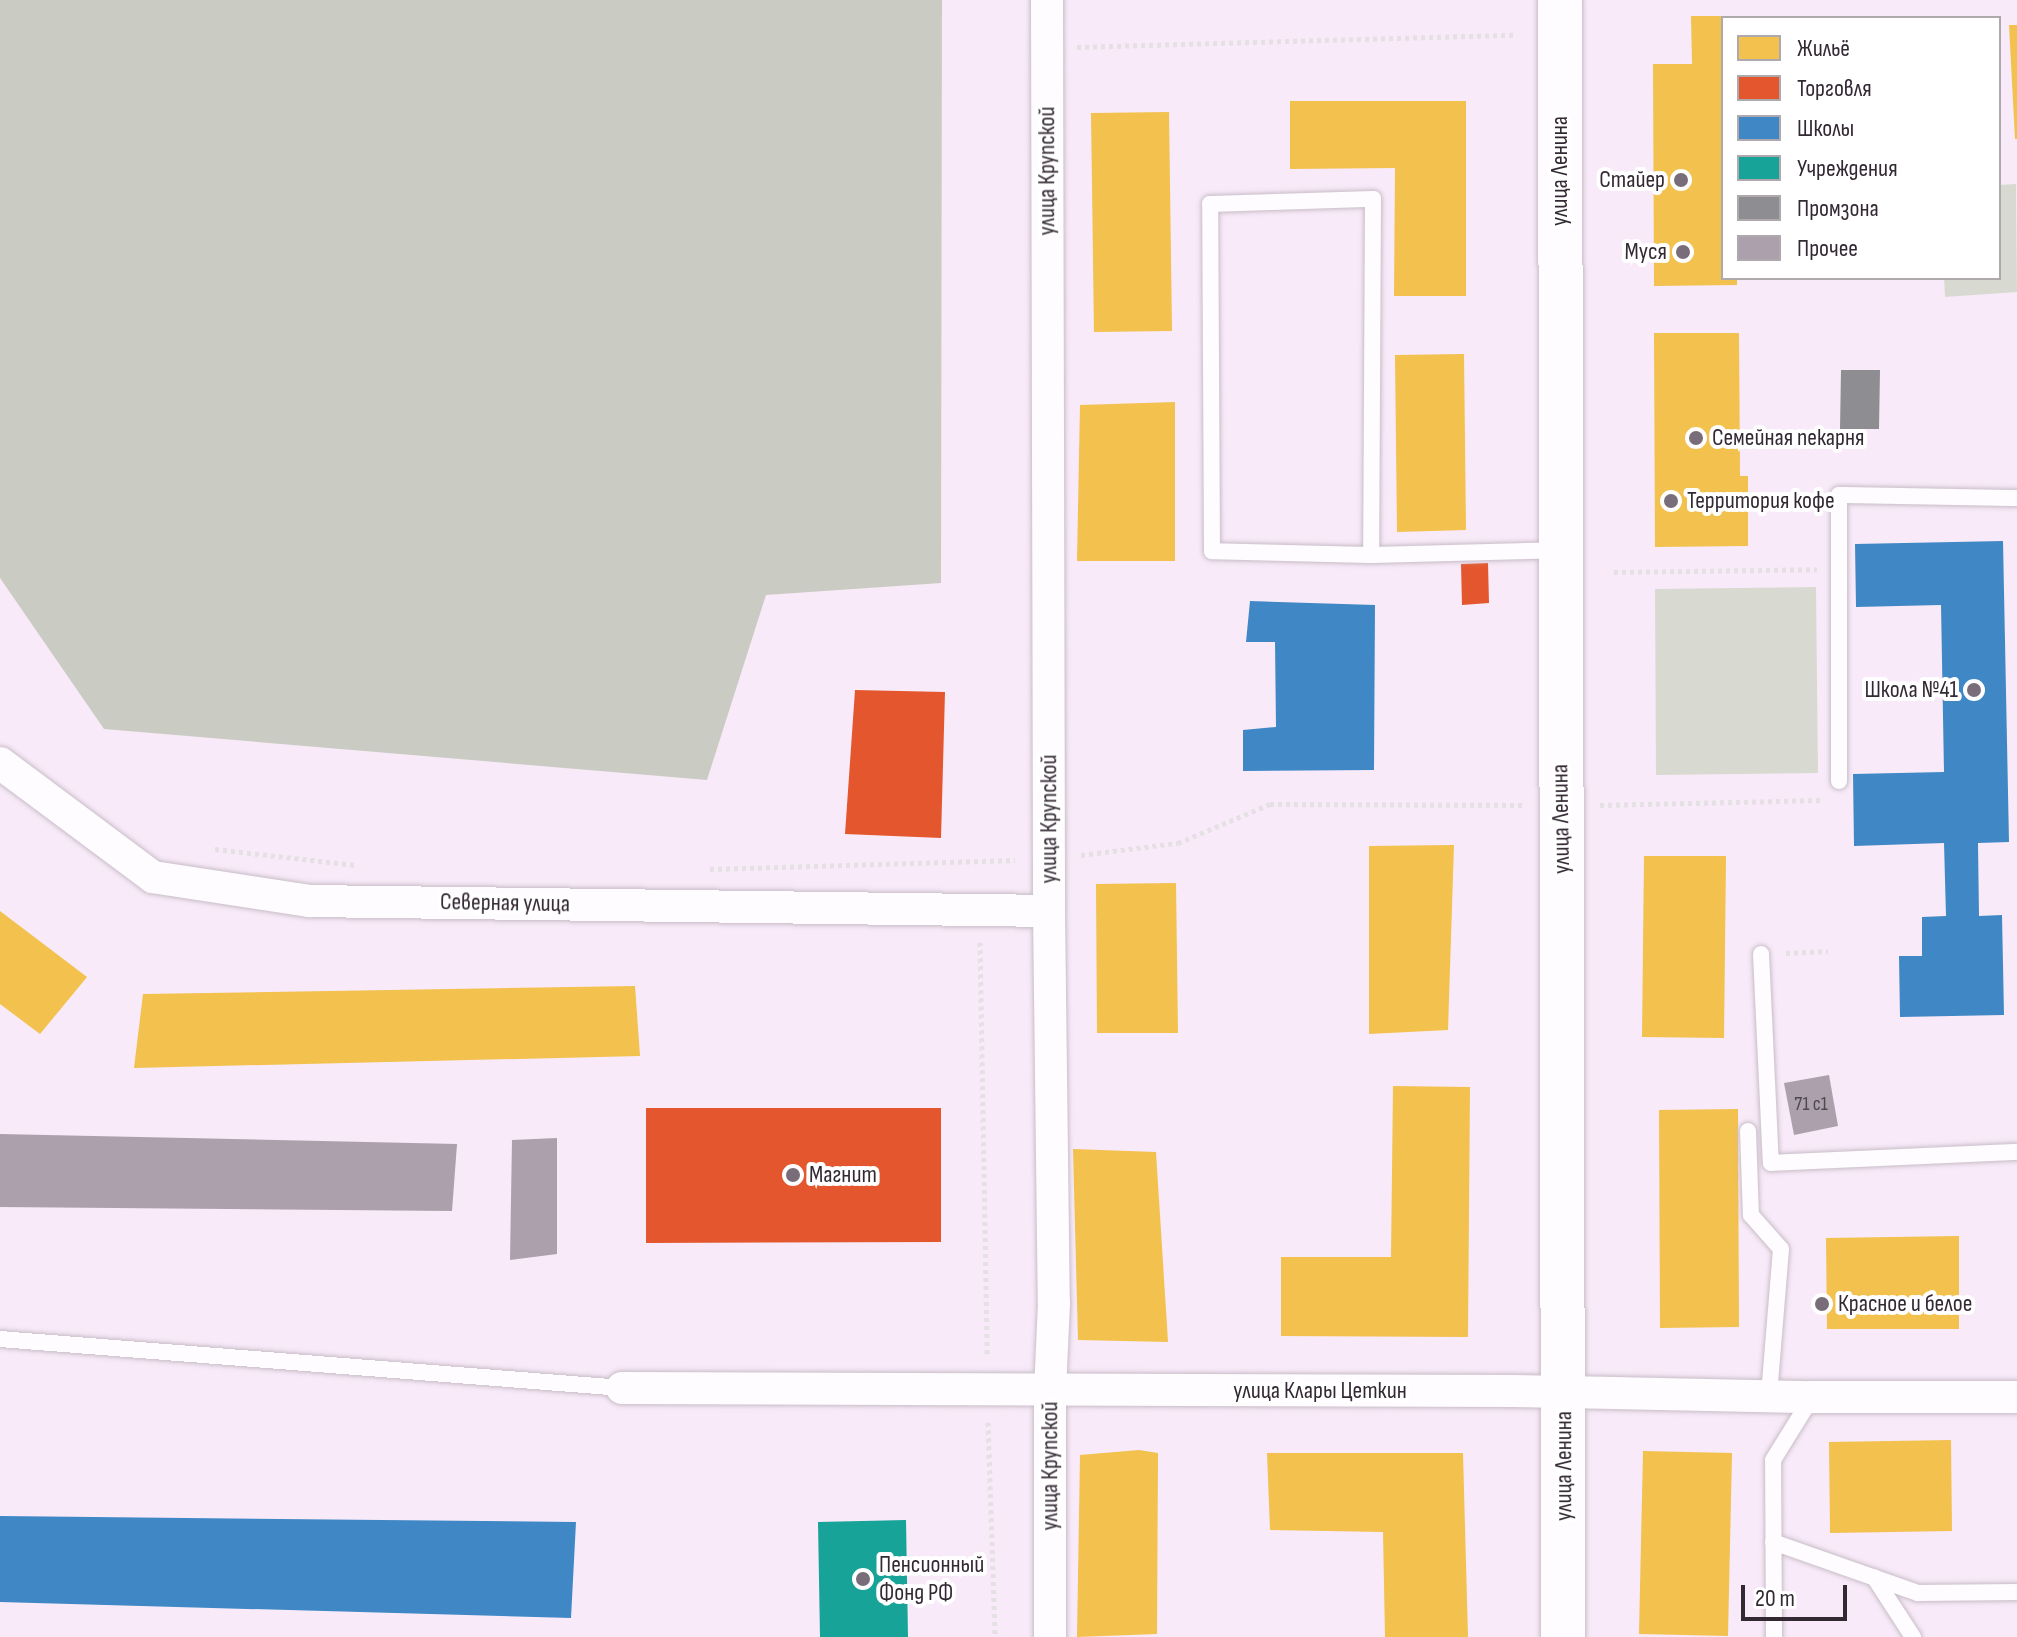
<!DOCTYPE html>
<html>
<head>
<meta charset="utf-8">
<style>
	body { margin:0 }
	#map { position:relative; width:2017px; height:1637px; overflow:hidden; background:#f8eaf8; font-family:"Sofia Sans Condensed",sans-serif }
	div>[style] { position:absolute }
	.green>* { inset:0; background:#d8dad2 }
	.forest>* { inset:0; background:#caccc3 }
	.homes>* { inset:0; background:#f2c14e }
	.shops>* { inset:0; background:#e4572e }
	.schools>* { inset:0; background:#3f88c5 }
	.public>* { inset:0; background:#17a398 }
	.industry>* { inset:0; background:#8d8d92 }
	.building>* { inset:0; background:#aba0ab }
	.path>* { height:5px; margin-top:-2.5px; transform-origin:0; background:repeating-linear-gradient(90deg,#e4e0e4 0 4px,transparent 0 8px) }
	.roads { filter:drop-shadow(0 0 2px #c8bdc8) drop-shadow(0 0 2px #c8bdc8) }
	.lane>* { height:16px; margin:-8px; padding:0 8px; transform-origin:8px; border-radius:8px; background:#fefcfe }
	.street>* { height:32px; margin:-16px; padding:0 16px; transform-origin:16px; border-radius:16px; background:#fefcfe }
	.secondary>* { height:44px; margin:-22px; padding:0 22px; transform-origin:22px; border-radius:22px; background:#fefcfe }
	.dots>* { width:22px; height:22px; translate:-50% -50%; box-sizing:border-box; border:4px solid #fff; border-radius:50% }
	span { translate:-50% -50%; white-space:nowrap; text-align:center; line-height:1.15; -webkit-text-stroke:8px #fff; paint-order:stroke }
	.number-label { font-size:20px; color:#514751 }
	.number-label span { -webkit-text-stroke-width:0 }
	.street-label { font-size:24px; color:#332933 }
	.poi-label { font-size:24px; color:#332933 }
	.right { translate:-100% -50%; text-align:right }
	.left { translate:0 -50%; text-align:left }
	.legend { position:absolute; left:1721px; top:16px; width:280px; height:264px; box-sizing:border-box; background:#fff; border:2px solid #ada9ad; margin:0; padding:10px 14px; list-style:none; font-size:24px; color:#332933 }
	.legend li { display:flex; align-items:center; gap:16px; height:40px }
	.legend b { width:40px; border:2px solid #ada9ad }
	.scale { position:absolute; left:1741px; top:1585px; width:106px; height:36px; box-sizing:border-box; border:4px solid #332933; border-top:0; padding-left:10px; font-size:24px; line-height:28px; white-space:nowrap; color:#332933; -webkit-text-stroke:6px #fff; paint-order:stroke }
</style>
</head>
<body>
<div id="map">
	<div class="green">
		<div style="clip-path:polygon(2016px 184px,2017px 292px,1945px 297px,1944px 278px,1999px 278px,1999px 185px)"></div>
		<div style="clip-path:polygon(1816px 587px,1818px 773px,1656px 775px,1655px 589px)"></div>
	</div>
	<div class="forest">
		<div style="clip-path:polygon(0 0,942px 0,941px 583px,766px 595px,707px 780px,104px 729px,0 578px)"></div>
	</div>
	<div class="homes">
		<div style="clip-path:polygon(1691px 16px,1723px 16px,1723px 278px,1737px 278px,1737px 285px,1654px 286px,1653px 64px,1692px 64px)"></div>
		<div style="clip-path:polygon(2009px 25px,2017px 25px,2017px 139px,2015px 139px)"></div>
		<div style="clip-path:polygon(1290px 101px,1466px 101px,1466px 296px,1394px 296px,1395px 168px,1290px 169px)"></div>
		<div style="clip-path:polygon(1169px 112px,1172px 331px,1094px 332px,1091px 113px)"></div>
		<div style="clip-path:polygon(1654px 333px,1739px 333px,1740px 476px,1748px 476px,1748px 546px,1655px 547px)"></div>
		<div style="clip-path:polygon(1464px 354px,1466px 530px,1397px 532px,1395px 355px)"></div>
		<div style="clip-path:polygon(1175px 402px,1175px 561px,1077px 561px,1080px 405px)"></div>
		<div style="clip-path:polygon(1454px 845px,1448px 1030px,1369px 1034px,1369px 846px)"></div>
		<div style="clip-path:polygon(1644px 856px,1726px 856px,1724px 1038px,1642px 1037px)"></div>
		<div style="clip-path:polygon(1176px 883px,1178px 1033px,1097px 1033px,1096px 884px)"></div>
		<div style="clip-path:polygon(0 911px,87px 977px,40px 1034px,0 1004px)"></div>
		<div style="clip-path:polygon(635px 986px,640px 1056px,134px 1068px,143px 994px)"></div>
		<div style="clip-path:polygon(1393px 1086px,1470px 1087px,1468px 1337px,1281px 1336px,1281px 1257px,1391px 1257px)"></div>
		<div style="clip-path:polygon(1738px 1109px,1739px 1327px,1660px 1328px,1659px 1110px)"></div>
		<div style="clip-path:polygon(1073px 1149px,1156px 1152px,1168px 1342px,1078px 1340px)"></div>
		<div style="clip-path:polygon(1959px 1236px,1959px 1329px,1827px 1329px,1826px 1238px)"></div>
		<div style="clip-path:polygon(1951px 1440px,1952px 1531px,1830px 1533px,1829px 1442px)"></div>
		<div style="clip-path:polygon(1139px 1450px,1158px 1453px,1157px 1634px,1077px 1637px,1080px 1455px)"></div>
		<div style="clip-path:polygon(1643px 1451px,1732px 1453px,1728px 1636px,1639px 1634px)"></div>
		<div style="clip-path:polygon(1267px 1453px,1463px 1453px,1468px 1637px,1385px 1637px,1383px 1532px,1270px 1530px)"></div>
	</div>
	<div class="shops">
		<div style="clip-path:polygon(1488px 563px,1489px 603px,1462px 605px,1461px 564px)"></div>
		<div style="clip-path:polygon(855px 690px,945px 692px,941px 838px,845px 834px)"></div>
		<div style="clip-path:polygon(646px 1108px,941px 1108px,941px 1242px,646px 1243px)"></div>
	</div>
	<div class="schools">
		<div style="clip-path:polygon(2003px 541px,2009px 842px,1978px 843px,1979px 916px,2002px 915px,2004px 1015px,1900px 1017px,1899px 956px,1922px 956px,1922px 917px,1946px 916px,1944px 843px,1854px 846px,1853px 774px,1944px 772px,1941px 605px,1856px 607px,1855px 544px)"></div>
		<div style="clip-path:polygon(1250px 601px,1375px 605px,1374px 770px,1243px 771px,1243px 730px,1276px 727px,1275px 642px,1246px 642px)"></div>
		<div style="clip-path:polygon(0 1516px,576px 1522px,571px 1618px,0 1602px)"></div>
	</div>
	<div class="public">
		<div style="clip-path:polygon(906px 1520px,908px 1637px,820px 1637px,818px 1522px)"></div>
	</div>
	<div class="industry">
		<div style="clip-path:polygon(1841px 370px,1880px 370px,1879px 429px,1840px 429px)"></div>
	</div>
	<div class="building">
		<div style="clip-path:polygon(1829px 1075px,1838px 1126px,1794px 1135px,1784px 1083px)"></div>
		<div style="clip-path:polygon(0 1134px,457px 1144px,452px 1211px,0 1207px)"></div>
		<div style="clip-path:polygon(557px 1138px,557px 1254px,510px 1260px,512px 1140px)"></div>
	</div>
	<div class="path">
		<div style="left:1077px;top:47px;width:439px;rotate:-1.6deg"></div>
		<div style="left:1614px;top:572px;width:203px;rotate:-0.8deg"></div>
		<div style="left:1600px;top:805px;width:222px;rotate:-1.3deg"></div>
		<div style="left:215px;top:849px;width:142px;rotate:6.5deg"></div>
		<div style="left:1081px;top:855px;width:98px;rotate:-7.1deg"></div>
		<div style="left:1178px;top:843px;width:100px;rotate:-23deg"></div>
		<div style="left:1270px;top:804px;width:252px;rotate:0.2deg"></div>
		<div style="left:710px;top:869px;width:305px;rotate:-1.7deg"></div>
		<div style="left:980px;top:942px;width:414px;rotate:89deg"></div>
		<div style="left:1786px;top:953px;width:42px;rotate:-2.7deg"></div>
		<div style="left:988px;top:1422px;width:215px;rotate:88.1deg"></div>
	</div>
	<div class="roads">
		<div class="lane">
			<div style="left:1371px;top:555px;width:159px;rotate:-178.6deg"></div>
			<div style="left:1212px;top:551px;width:347px;rotate:-90.3deg"></div>
			<div style="left:1210px;top:204px;width:163px;rotate:-1.8deg"></div>
			<div style="left:1373px;top:199px;width:356px;rotate:90.3deg"></div>
			<div style="left:1371px;top:555px;width:187px;rotate:-1.5deg"></div>
			<div style="left:1839px;top:781px;width:286px;rotate:-90deg"></div>
			<div style="left:1839px;top:495px;width:178px;rotate:1deg"></div>
			<div style="left:1761px;top:954px;width:209px;rotate:87.3deg"></div>
			<div style="left:1771px;top:1163px;width:246px;rotate:-2.6deg"></div>
			<div style="left:1748px;top:1131px;width:84px;rotate:88deg"></div>
			<div style="left:1751px;top:1215px;width:45px;rotate:48.6deg"></div>
			<div style="left:1781px;top:1249px;width:147px;rotate:94.7deg"></div>
			<div style="left:0;top:1339px;width:624px;rotate:4.5deg"></div>
			<div style="left:1773px;top:1542px;width:154px;rotate:19.4deg"></div>
			<div style="left:1918px;top:1593px;width:99px;rotate:-0.6deg"></div>
			<div style="left:1874px;top:1577px;width:72px;rotate:57deg"></div>
			<div style="left:1774px;top:1637px;width:177px;rotate:-90.3deg"></div>
			<div style="left:1773px;top:1460px;width:74px;rotate:-58.2deg"></div>
		</div>
		<div class="street">
			<div style="left:1047px;top:0;width:911px;rotate:89.87deg"></div>
			<div style="left:1049px;top:911px;width:392px;rotate:89.3deg"></div>
			<div style="left:1054px;top:1303px;width:88px;rotate:92.6deg"></div>
			<div style="left:1050px;top:1391px;width:246px;rotate:90deg"></div>
			<div style="left:0;top:763px;width:191px;rotate:36.7deg"></div>
			<div style="left:153px;top:877px;width:158px;rotate:8.7deg"></div>
			<div style="left:309px;top:901px;width:740px;rotate:0.77deg"></div>
			<div style="left:622px;top:1388px;width:892px;rotate:0.19deg"></div>
			<div style="left:1514px;top:1391px;width:298px;rotate:1.2deg"></div>
			<div style="left:1812px;top:1397px;width:205px"></div>
		</div>
		<div class="secondary">
			<div style="left:1560px;top:0;width:1637px;rotate:89.89deg"></div>
		</div>
	</div>
	<div class="dots">
		<div style="left:1681px;top:180px;background:#786d78"></div>
		<div style="left:1683px;top:252px;background:#786d78"></div>
		<div style="left:1696px;top:438px;background:#786d78"></div>
		<div style="left:1671px;top:501px;background:#786d78"></div>
		<div style="left:1974px;top:690px;background:#786d78"></div>
		<div style="left:793px;top:1175px;background:#786d78"></div>
		<div style="left:1822px;top:1304px;background:#786d78"></div>
		<div style="left:863px;top:1579px;background:#786d78"></div>
	</div>
	<div class="number-label">
		<span style="left:1811px;top:1104px">71 с1</span>
	</div>
	<div class="street-label">
		<span style="left:1047px;top:171px;rotate:-90deg">улица Крупской</span>
		<span style="left:1560px;top:171px;rotate:-90deg">улица Ленина</span>
		<span style="left:1049px;top:819px;rotate:-90deg">улица Крупской</span>
		<span style="left:1561px;top:819px;rotate:-91deg">улица Ленина</span>
		<span style="left:505px;top:903px;rotate:1deg">Северная улица</span>
		<span style="left:1320px;top:1391px">улица Клары Цеткин</span>
		<span style="left:1050px;top:1466px;rotate:-90deg">улица Крупской</span>
		<span style="left:1564px;top:1466px;rotate:-90deg">улица Ленина</span>
	</div>
	<div class="poi-label">
		<span class="right" style="left:1665px;top:180px">Стайер</span>
		<span class="right" style="left:1667px;top:252px">Муся</span>
		<span class="left" style="left:1712px;top:438px">Семейная пекарня</span>
		<span class="left" style="left:1687px;top:501px">Территория кофе</span>
		<span class="right" style="left:1958px;top:690px">Школа №41</span>
		<span class="left" style="left:809px;top:1175px">Магнит</span>
		<span class="left" style="left:1838px;top:1304px">Красное и белое</span>
		<span class="left" style="left:879px;top:1579px">Пенсионный<br>Фонд РФ</span>
	</div>
	<ul class="legend">
	<li><b style="height:22px;background:#f2c14e"></b>Жильё</li>
	<li><b style="height:22px;background:#e4572e"></b>Торговля</li>
	<li><b style="height:22px;background:#3f88c5"></b>Школы</li>
	<li><b style="height:22px;background:#17a398"></b>Учреждения</li>
	<li><b style="height:22px;background:#8d8d92"></b>Промзона</li>
	<li><b style="height:22px;background:#aba0ab"></b>Прочее</li>
	</ul>
	<div class="scale">20 m</div>
</div>
</body>
</html>
